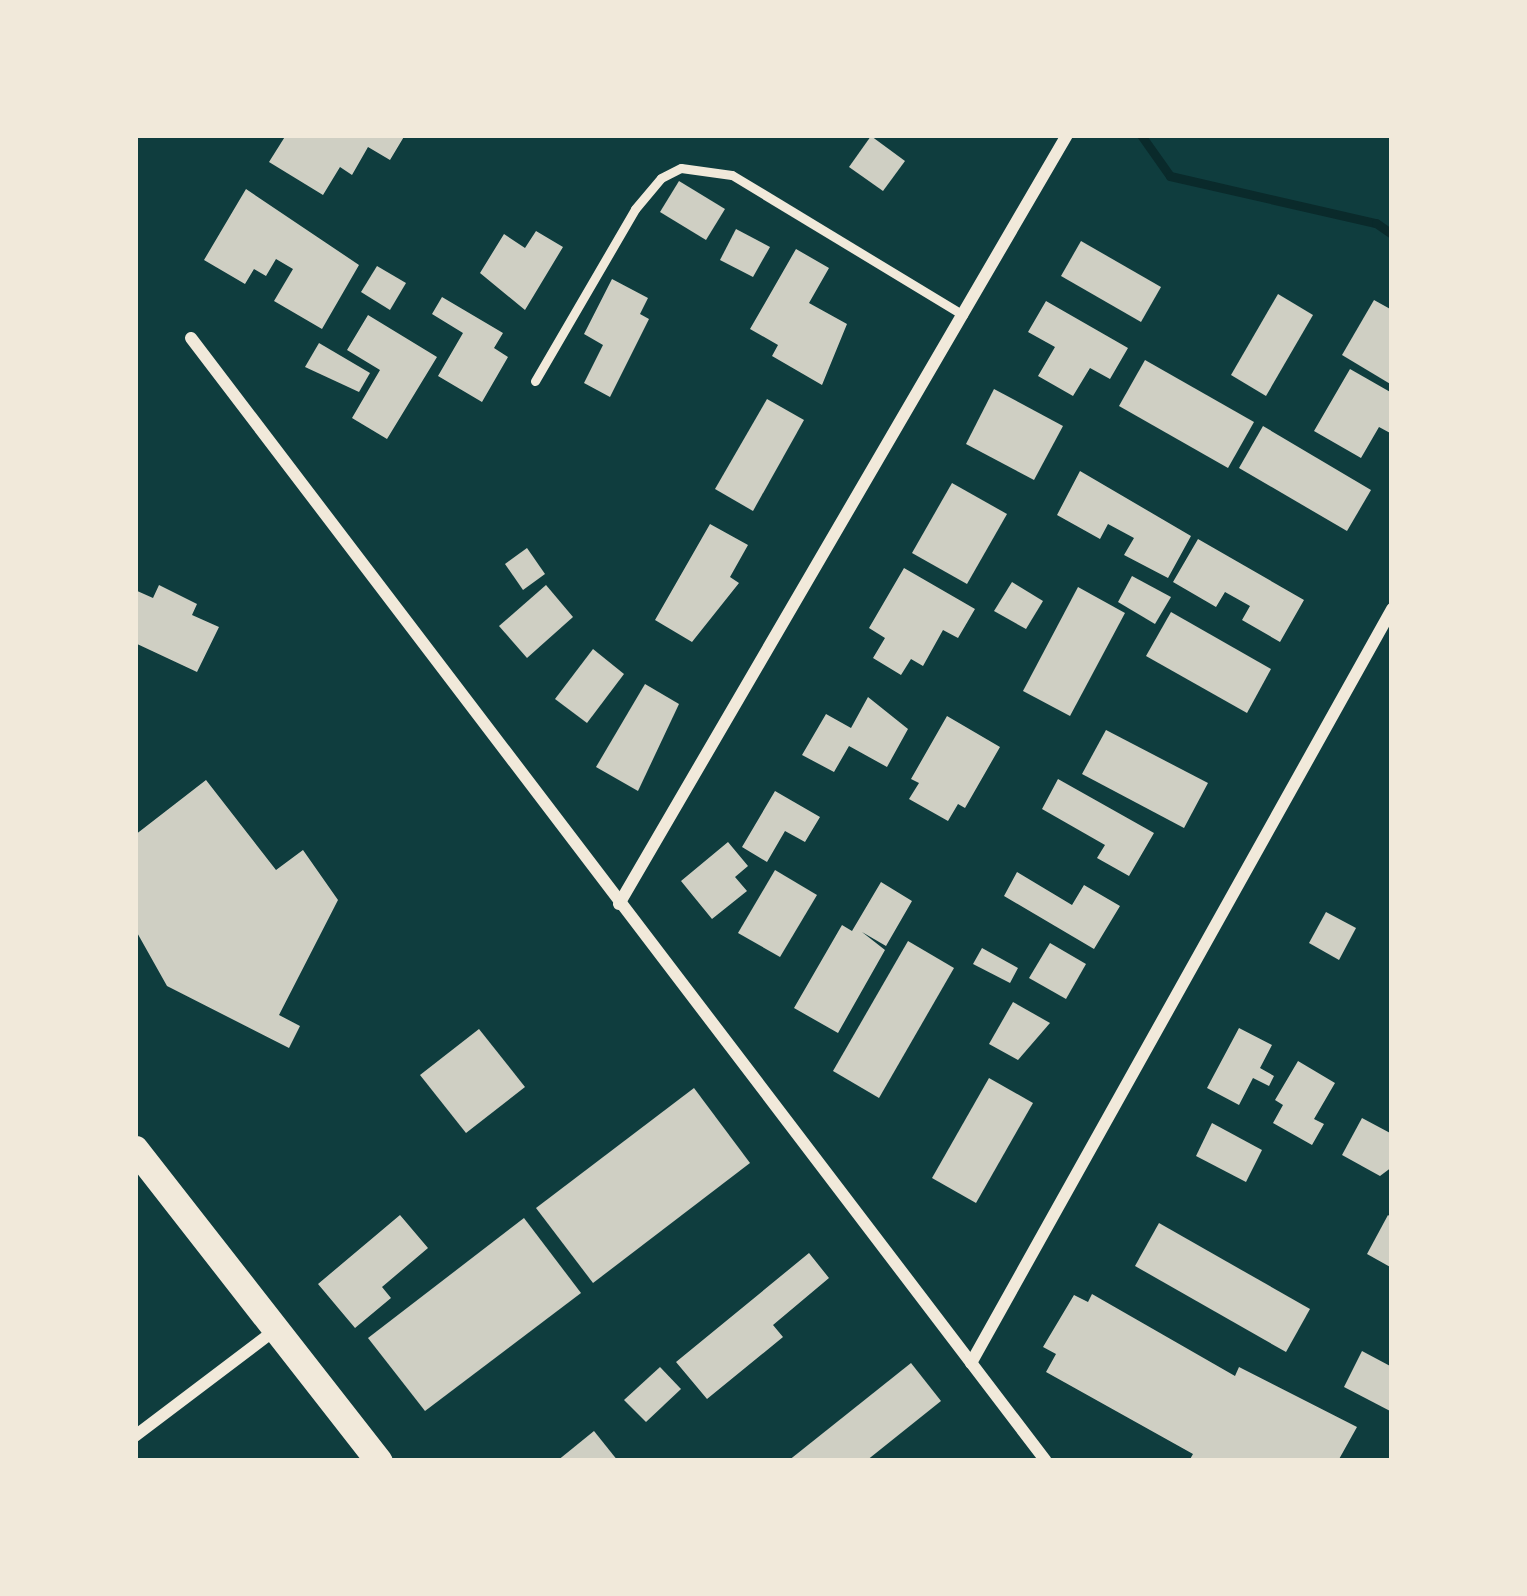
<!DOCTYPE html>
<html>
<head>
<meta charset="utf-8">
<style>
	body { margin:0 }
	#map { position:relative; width:1527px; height:1596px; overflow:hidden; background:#0f3d3e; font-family:Barlow,sans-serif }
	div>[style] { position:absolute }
	.stream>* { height:9px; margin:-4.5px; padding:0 4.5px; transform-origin:4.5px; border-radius:4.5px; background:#0a2a2b }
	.building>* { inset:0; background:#cfcfc3 }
	.service>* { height:9px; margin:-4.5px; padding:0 4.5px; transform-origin:4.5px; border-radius:4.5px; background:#f1e9da }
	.minor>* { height:12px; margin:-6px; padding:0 6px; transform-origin:6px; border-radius:6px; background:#f1e9da }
	.trunk>* { height:27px; margin:-13.5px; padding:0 13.5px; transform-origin:13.5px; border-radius:13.5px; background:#f1e9da }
	span { translate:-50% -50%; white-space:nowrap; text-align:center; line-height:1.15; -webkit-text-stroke:9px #f1e9da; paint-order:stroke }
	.frame { position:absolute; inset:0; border:138px solid #f1e9da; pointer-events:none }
</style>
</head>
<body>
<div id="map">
	<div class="stream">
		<div style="left:1141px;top:135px;width:50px;rotate:54.7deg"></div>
		<div style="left:1170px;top:176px;width:211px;rotate:12.9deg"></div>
		<div style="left:1376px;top:223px;width:19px;rotate:35deg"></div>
	</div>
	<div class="building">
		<div style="clip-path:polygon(286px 135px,405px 135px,390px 160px,368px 147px,352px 175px,340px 167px,323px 195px,269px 162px)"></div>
		<div style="clip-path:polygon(871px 136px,905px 161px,883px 191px,849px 167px)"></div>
		<div style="clip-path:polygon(679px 181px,725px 209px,706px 240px,660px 212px)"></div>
		<div style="clip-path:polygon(246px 189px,359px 265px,322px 329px,274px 301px,293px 269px,276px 259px,266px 276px,254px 269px,245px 284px,204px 260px)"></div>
		<div style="clip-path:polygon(736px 229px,770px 247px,753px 277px,720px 260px)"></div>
		<div style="clip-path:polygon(536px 231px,563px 247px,525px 310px,480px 273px,504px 234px,525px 248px)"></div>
		<div style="clip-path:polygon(1081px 241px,1161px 287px,1141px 322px,1061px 276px)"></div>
		<div style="clip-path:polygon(796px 249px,829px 268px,809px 303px,847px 324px,822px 385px,772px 356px,778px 345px,750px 329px)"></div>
		<div style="clip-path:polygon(377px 266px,406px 283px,390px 310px,361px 292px)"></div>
		<div style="clip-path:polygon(612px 279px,648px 298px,640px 314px,649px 319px,610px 397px,584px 383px,603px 345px,584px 334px)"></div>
		<div style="clip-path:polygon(1278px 294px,1313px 315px,1266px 396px,1231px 375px)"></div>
		<div style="clip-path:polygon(442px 297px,503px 333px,494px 348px,508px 357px,482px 402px,438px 376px,463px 333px,432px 314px)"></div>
		<div style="clip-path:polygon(1374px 300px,1392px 310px,1392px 385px,1342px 355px)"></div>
		<div style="clip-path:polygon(1046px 301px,1128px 348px,1110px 379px,1090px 368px,1073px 396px,1038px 376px,1055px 347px,1028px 332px)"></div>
		<div style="clip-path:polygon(368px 315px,437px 357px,387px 439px,352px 418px,380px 370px,347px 350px)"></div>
		<div style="clip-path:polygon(319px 343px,370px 373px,359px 392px,305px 367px)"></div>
		<div style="clip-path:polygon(1145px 360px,1254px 422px,1228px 468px,1119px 406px)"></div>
		<div style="clip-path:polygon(1350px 369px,1392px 393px,1392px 434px,1379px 427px,1361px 458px,1314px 431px)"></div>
		<div style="clip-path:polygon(994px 389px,1063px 426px,1034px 480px,966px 444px)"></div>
		<div style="clip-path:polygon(767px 399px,804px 420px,753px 511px,715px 489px)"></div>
		<div style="clip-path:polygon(1263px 426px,1371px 490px,1347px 531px,1239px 468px)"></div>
		<div style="clip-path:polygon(1080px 471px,1191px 536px,1168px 578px,1124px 555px,1134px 538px,1108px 524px,1100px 539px,1057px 515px)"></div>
		<div style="clip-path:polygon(952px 483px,1007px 514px,967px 584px,912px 553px)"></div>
		<div style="clip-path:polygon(710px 524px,748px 545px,730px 577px,739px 583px,692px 642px,655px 620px)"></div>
		<div style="clip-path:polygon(1198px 539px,1304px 600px,1280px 642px,1242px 620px,1250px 606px,1225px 592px,1216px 607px,1173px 582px)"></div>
		<div style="clip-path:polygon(527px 548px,545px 574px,523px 590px,505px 564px)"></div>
		<div style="clip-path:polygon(904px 568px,975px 609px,958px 638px,943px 630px,923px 666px,911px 659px,901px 675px,873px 658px,885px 638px,869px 628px)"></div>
		<div style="clip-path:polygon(1132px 576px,1171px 597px,1155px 624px,1118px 602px)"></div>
		<div style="clip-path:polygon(1012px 582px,1043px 601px,1026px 629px,994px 611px)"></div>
		<div style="clip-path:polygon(159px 585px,197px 604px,192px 615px,219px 627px,197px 672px,135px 643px,135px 590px,153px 598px)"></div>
		<div style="clip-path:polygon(546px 585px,573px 617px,527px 658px,499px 626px)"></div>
		<div style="clip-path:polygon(1078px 587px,1125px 613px,1070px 716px,1023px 691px)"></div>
		<div style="clip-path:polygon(1171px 612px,1271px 669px,1247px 713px,1146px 656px)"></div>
		<div style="clip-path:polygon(593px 649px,624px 674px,587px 723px,555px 699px)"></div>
		<div style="clip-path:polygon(645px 684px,679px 704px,638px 791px,596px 767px)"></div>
		<div style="clip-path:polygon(868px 697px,908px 729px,887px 767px,849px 746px,834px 772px,802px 755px,826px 714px,851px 728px)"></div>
		<div style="clip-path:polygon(947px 716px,1000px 747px,965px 808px,958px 804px,948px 821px,909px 799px,919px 783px,911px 779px)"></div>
		<div style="clip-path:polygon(1106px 730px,1208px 783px,1184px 828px,1082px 774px)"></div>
		<div style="clip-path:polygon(1058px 779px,1154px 833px,1129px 876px,1097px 858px,1105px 845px,1042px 809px)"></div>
		<div style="clip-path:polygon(206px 780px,276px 870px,303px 850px,338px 900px,279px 1015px,300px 1026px,289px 1048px,167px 986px,135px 929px,135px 835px)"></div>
		<div style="clip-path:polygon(775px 791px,820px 817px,805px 842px,785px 831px,767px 862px,742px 847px)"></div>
		<div style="clip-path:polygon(728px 842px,748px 866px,735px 877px,747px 891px,712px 919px,681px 881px)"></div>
		<div style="clip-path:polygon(775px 870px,817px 895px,780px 957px,738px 933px)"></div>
		<div style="clip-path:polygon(1017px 872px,1072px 905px,1084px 885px,1120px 906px,1094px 949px,1004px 896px)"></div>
		<div style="clip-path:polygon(881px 882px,912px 901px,886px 946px,862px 932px,885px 950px,838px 1033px,794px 1008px,842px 925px,852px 931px)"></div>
		<div style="clip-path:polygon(1326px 912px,1356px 928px,1339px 960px,1309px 943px)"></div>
		<div style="clip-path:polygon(908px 941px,954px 968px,879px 1098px,833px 1071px)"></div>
		<div style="clip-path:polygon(1050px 943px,1086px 964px,1066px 999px,1029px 978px)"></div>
		<div style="clip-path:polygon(982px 948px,1018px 968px,1010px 983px,973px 964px)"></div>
		<div style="clip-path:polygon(1013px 1002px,1050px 1023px,1018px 1060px,989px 1044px)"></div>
		<div style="clip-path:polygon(1239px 1028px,1272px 1045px,1260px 1068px,1274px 1076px,1269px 1086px,1253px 1078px,1239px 1105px,1207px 1088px)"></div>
		<div style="clip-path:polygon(479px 1029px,525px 1087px,466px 1133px,420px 1075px)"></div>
		<div style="clip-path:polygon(1298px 1061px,1335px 1083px,1314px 1119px,1324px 1124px,1312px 1145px,1273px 1123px,1283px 1105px,1275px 1100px)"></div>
		<div style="clip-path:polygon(989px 1078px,1033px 1103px,976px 1203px,932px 1178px)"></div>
		<div style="clip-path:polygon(694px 1088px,750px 1163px,593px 1283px,536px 1208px)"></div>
		<div style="clip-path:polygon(1362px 1118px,1392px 1134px,1392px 1167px,1380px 1176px,1342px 1155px)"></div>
		<div style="clip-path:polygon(1212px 1123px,1262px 1150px,1246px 1182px,1196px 1156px)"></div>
		<div style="clip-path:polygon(400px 1215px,428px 1248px,382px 1287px,391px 1298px,355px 1328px,318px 1284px)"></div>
		<div style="clip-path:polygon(1388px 1215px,1392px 1218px,1392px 1268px,1367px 1254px)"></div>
		<div style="clip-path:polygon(524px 1218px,581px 1293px,425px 1411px,368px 1338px)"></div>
		<div style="clip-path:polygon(1159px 1223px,1310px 1309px,1286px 1352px,1135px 1266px)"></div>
		<div style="clip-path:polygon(809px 1253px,829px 1278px,773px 1325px,783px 1337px,707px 1399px,676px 1362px)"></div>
		<div style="clip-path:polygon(1092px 1294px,1235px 1376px,1239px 1367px,1357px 1427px,1338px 1461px,1189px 1461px,1193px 1454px,1046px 1372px,1056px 1354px,1043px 1347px,1074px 1295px,1088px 1302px)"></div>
		<div style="clip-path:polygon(1362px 1351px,1392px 1367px,1392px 1412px,1344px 1387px)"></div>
		<div style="clip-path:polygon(911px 1363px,941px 1401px,866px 1461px,788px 1461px)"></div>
		<div style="clip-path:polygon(660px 1367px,681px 1389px,646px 1422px,624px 1400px)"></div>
		<div style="clip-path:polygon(594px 1431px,618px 1461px,557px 1461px)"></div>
	</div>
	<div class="service">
		<div style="left:535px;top:381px;width:199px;rotate:-59.8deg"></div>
		<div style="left:635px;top:209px;width:40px;rotate:-50deg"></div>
		<div style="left:661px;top:178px;width:22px;rotate:-27deg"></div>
		<div style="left:681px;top:168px;width:51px;rotate:7.8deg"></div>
		<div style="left:732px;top:175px;width:270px;rotate:31.2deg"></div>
	</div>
	<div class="minor">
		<div style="left:191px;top:338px;width:1411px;rotate:52.72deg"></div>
		<div style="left:619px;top:904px;width:890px;rotate:-59.78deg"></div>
		<div style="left:971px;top:1363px;width:864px;rotate:-60.82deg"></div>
		<div style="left:135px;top:1436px;width:176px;rotate:-37.1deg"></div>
	</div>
	<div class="trunk">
		<div style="left:135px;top:1149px;width:396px;rotate:52deg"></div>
	</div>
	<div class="frame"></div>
</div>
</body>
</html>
